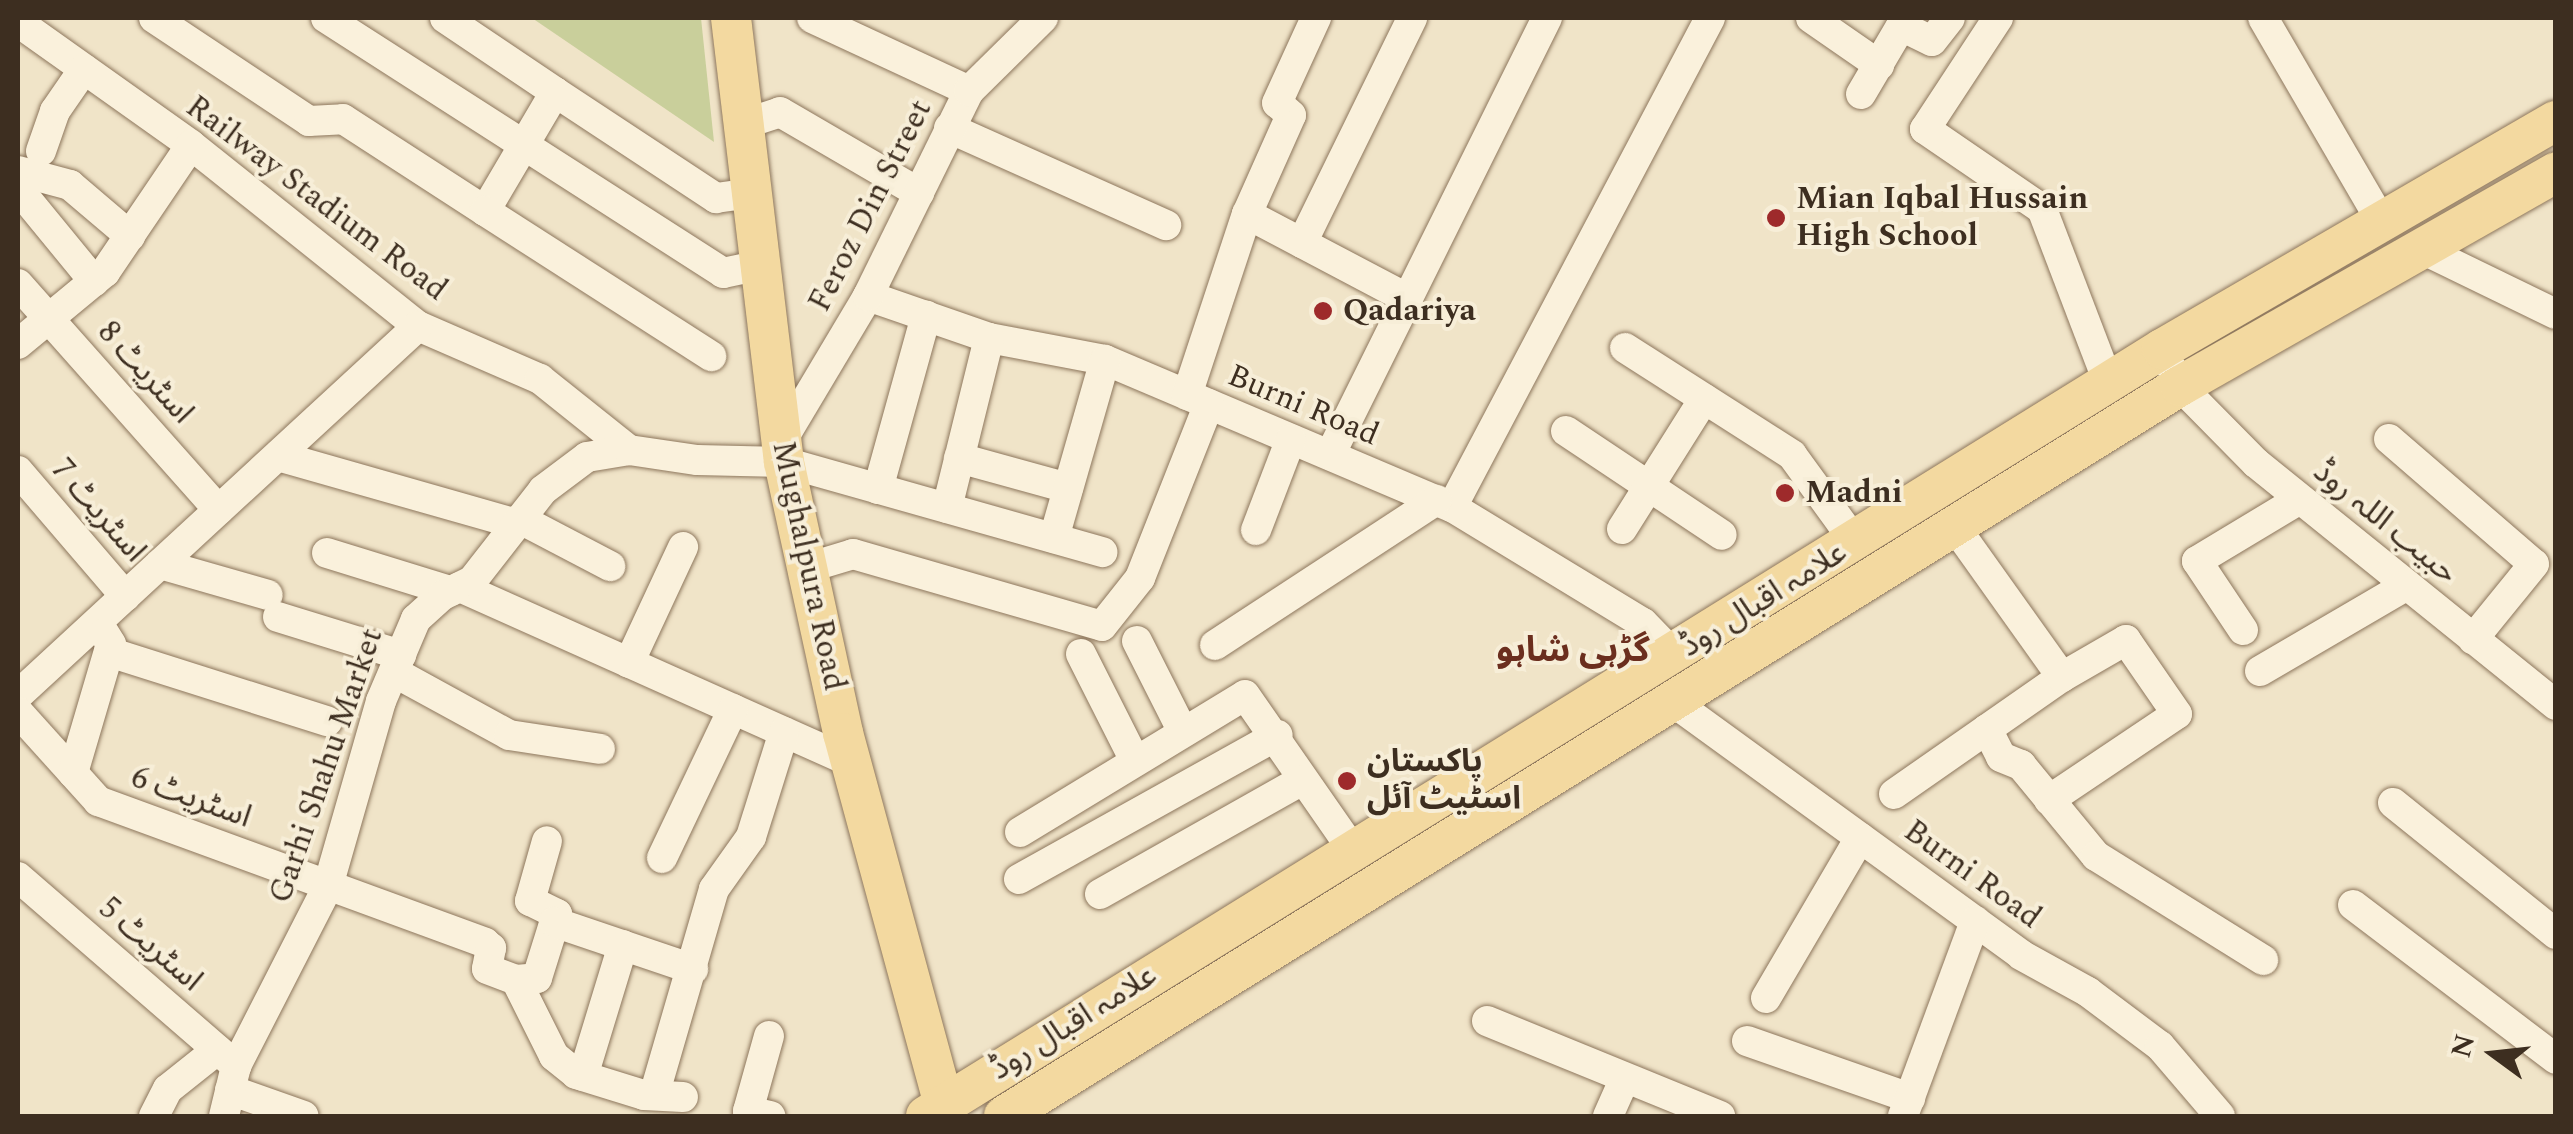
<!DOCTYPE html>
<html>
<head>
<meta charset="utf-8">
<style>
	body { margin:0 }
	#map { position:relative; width:2573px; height:1134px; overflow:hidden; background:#f0e4c8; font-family:Spectral,"Noto Sans Arabic",serif }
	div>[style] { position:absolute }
	.green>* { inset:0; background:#c9cf9b }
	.roads { filter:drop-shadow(0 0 2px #8d765c) drop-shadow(0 0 2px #8d765c) }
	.minor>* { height:30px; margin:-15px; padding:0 15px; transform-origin:15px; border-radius:15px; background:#faf1dc }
	.major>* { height:40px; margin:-20px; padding:0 20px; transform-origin:20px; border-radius:20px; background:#f3d9a0 }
	.dots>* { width:28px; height:28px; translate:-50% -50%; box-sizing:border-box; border:5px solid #f7eed8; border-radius:50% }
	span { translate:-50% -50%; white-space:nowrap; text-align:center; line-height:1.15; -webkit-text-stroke:8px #f7eed8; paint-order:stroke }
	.street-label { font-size:32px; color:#3d2e20 }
	.poi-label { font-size:32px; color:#3d2e20; font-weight:700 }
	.left { translate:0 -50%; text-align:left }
	.neighbourhood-label { font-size:35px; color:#6b2e1e; font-weight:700 }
	.frame { position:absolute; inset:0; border:20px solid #3d2e20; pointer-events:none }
	.north { position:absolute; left:2443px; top:1004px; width:100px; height:100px; -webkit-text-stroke:8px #f7eed8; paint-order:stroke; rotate:285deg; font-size:28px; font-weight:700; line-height:40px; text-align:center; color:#3d2e20 }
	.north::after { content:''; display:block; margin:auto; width:35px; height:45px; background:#3d2e20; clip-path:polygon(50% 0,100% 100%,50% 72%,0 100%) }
</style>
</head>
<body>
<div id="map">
	<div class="green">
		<div style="clip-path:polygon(532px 18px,701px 18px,714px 142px)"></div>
	</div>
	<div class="roads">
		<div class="minor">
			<div style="left:154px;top:18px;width:186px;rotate:33.6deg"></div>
			<div style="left:309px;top:121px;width:34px;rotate:-3deg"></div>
			<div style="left:343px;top:119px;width:169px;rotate:32.9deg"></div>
			<div style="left:485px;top:211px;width:138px;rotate:-59.5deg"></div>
			<div style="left:555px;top:92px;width:193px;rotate:33.4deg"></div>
			<div style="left:716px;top:198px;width:36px;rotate:-8deg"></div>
			<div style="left:326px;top:18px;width:472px;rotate:32.7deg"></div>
			<div style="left:723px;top:273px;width:38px;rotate:-12deg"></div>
			<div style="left:445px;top:18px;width:133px;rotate:33.9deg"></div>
			<div style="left:812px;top:18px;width:173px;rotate:24.9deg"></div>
			<div style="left:1811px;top:18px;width:83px;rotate:34.7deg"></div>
			<div style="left:1998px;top:18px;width:133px;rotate:123.3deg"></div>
			<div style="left:1925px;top:129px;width:142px;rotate:34.4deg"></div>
			<div style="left:2042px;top:209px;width:187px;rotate:69.1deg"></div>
			<div style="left:2263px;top:18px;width:238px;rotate:59.8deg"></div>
			<div style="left:18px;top:22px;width:212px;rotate:35.4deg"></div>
			<div style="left:191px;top:145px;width:290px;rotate:38.6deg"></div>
			<div style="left:418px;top:326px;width:133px;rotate:23.5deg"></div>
			<div style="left:540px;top:379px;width:114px;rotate:38.6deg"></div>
			<div style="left:1861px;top:94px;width:79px;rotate:-59.5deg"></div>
			<div style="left:1901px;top:26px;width:34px;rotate:26deg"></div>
			<div style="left:1932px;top:41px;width:29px;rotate:-52deg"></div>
			<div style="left:744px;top:124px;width:38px;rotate:-18deg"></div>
			<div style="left:780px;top:112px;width:161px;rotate:30.2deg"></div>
			<div style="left:949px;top:128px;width:238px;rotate:24.1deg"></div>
			<div style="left:41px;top:151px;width:42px;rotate:-70.7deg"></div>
			<div style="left:55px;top:111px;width:51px;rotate:-55.4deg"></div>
			<div style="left:18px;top:171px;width:54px;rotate:15.1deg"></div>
			<div style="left:70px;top:185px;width:79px;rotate:40.4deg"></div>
			<div style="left:26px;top:175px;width:17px;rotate:111deg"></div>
			<div style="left:20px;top:191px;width:117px;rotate:50.6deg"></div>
			<div style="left:485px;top:211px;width:269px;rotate:32.7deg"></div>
			<div style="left:1247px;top:214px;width:182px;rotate:27.8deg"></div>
			<div style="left:1302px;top:243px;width:250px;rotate:-63.9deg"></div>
			<div style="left:2422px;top:249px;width:149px;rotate:25.9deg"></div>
			<div style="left:18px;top:284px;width:302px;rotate:48.4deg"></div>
			<div style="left:868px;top:296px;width:128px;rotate:19.1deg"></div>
			<div style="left:989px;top:338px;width:118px;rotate:10.7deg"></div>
			<div style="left:1105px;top:360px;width:377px;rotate:23deg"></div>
			<div style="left:1452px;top:507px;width:223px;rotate:31.3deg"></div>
			<div style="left:1643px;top:623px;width:46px;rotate:45.9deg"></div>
			<div style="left:18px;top:344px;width:113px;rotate:-39.6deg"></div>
			<div style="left:105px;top:272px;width:153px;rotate:-55.9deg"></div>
			<div style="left:1625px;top:348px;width:198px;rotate:32.6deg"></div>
			<div style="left:1792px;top:455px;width:109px;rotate:54deg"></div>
			<div style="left:2172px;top:369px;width:19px;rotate:65deg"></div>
			<div style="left:2180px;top:386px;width:108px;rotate:45.4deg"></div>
			<div style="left:2256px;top:463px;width:385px;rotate:38.9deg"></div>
			<div style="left:1187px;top:395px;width:191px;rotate:-71.7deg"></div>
			<div style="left:1247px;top:214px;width:108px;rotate:-66deg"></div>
			<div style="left:1291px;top:115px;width:18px;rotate:-139deg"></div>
			<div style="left:1277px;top:103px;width:94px;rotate:-65.4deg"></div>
			<div style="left:1566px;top:431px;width:187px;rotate:33.7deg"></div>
			<div style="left:2389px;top:439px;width:191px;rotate:40.8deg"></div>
			<div style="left:2534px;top:564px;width:97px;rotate:129.1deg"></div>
			<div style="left:781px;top:442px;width:170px;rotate:-59.2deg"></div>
			<div style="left:868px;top:296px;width:229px;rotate:-63.8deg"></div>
			<div style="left:969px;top:91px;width:104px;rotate:-44.6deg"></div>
			<div style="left:1330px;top:455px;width:488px;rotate:-63.6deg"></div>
			<div style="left:278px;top:456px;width:248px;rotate:15.9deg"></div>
			<div style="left:959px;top:458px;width:113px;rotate:15.4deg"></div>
			<div style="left:18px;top:471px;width:165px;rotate:49.4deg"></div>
			<div style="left:878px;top:489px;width:180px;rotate:-74.5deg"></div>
			<div style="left:1452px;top:507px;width:553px;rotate:-62.18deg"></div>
			<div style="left:947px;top:508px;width:175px;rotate:-76.1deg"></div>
			<div style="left:520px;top:519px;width:102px;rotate:27.6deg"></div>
			<div style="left:1622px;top:529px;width:154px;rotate:-57.8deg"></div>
			<div style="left:1256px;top:530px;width:97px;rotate:-69deg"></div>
			<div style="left:1054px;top:538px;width:185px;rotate:-74deg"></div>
			<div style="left:327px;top:553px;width:129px;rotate:17.2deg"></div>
			<div style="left:160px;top:564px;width:112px;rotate:16deg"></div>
			<div style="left:807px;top:568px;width:48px;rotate:-16.9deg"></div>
			<div style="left:853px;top:554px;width:259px;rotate:16.1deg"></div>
			<div style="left:1102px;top:626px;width:61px;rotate:-51.6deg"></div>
			<div style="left:1140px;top:578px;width:187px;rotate:-68.4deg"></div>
			<div style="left:460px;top:587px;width:428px;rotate:24.1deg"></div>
			<div style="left:278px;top:617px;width:129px;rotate:17.2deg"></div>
			<div style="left:2243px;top:630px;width:83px;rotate:-123.7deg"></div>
			<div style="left:2197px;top:561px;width:120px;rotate:-31deg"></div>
			<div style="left:1137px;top:641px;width:102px;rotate:63.2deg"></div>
			<div style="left:1215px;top:645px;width:265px;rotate:-33.2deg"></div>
			<div style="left:109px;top:652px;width:229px;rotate:17.6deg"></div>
			<div style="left:1081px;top:654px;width:120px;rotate:63.2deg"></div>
			<div style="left:629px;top:663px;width:128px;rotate:-65deg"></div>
			<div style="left:2260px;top:671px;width:170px;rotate:-30.3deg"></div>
			<div style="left:394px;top:672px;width:131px;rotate:28.7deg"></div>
			<div style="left:509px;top:735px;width:92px;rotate:8.7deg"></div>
			<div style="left:18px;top:695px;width:544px;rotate:-42.69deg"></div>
			<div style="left:1672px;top:701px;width:432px;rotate:36deg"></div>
			<div style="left:2021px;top:955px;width:77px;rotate:28.9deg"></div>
			<div style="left:2088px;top:992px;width:90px;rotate:36.9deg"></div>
			<div style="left:2160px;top:1046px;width:92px;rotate:49.4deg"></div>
			<div style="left:18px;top:712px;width:120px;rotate:48deg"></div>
			<div style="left:98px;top:801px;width:412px;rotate:20.1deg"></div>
			<div style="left:485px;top:943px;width:8px;rotate:40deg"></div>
			<div style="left:491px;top:948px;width:21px;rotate:101deg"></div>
			<div style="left:487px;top:969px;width:31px;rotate:21deg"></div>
			<div style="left:516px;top:980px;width:21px;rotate:-5deg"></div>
			<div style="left:537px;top:978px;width:67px;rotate:-72.6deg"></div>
			<div style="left:557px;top:914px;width:30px;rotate:-154deg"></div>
			<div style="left:530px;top:901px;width:62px;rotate:-74.2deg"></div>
			<div style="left:1987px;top:729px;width:31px;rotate:63deg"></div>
			<div style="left:2001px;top:757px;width:22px;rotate:22deg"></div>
			<div style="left:2021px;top:765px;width:118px;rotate:50.5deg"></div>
			<div style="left:2096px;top:856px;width:197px;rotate:31.9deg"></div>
			<div style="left:73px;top:773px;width:134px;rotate:-73.6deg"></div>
			<div style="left:111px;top:644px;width:13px;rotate:-122deg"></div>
			<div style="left:1894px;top:794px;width:205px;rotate:-34.9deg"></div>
			<div style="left:2062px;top:677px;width:184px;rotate:-125.5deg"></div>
			<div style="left:2049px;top:800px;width:154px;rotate:-33.9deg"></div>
			<div style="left:2177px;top:714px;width:90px;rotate:-124.6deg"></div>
			<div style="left:2126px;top:640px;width:74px;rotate:150deg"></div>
			<div style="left:2393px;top:803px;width:209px;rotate:38.8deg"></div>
			<div style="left:1020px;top:832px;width:263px;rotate:-31.3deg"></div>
			<div style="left:1245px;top:695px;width:188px;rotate:55.2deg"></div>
			<div style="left:662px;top:858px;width:165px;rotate:-64.5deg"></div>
			<div style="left:18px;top:877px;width:289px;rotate:40.9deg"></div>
			<div style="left:1019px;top:879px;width:296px;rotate:-29.1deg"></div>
			<div style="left:1100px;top:894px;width:232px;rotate:-29.4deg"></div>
			<div style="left:2353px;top:905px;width:255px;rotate:37.2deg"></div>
			<div style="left:554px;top:922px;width:147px;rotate:18.7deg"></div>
			<div style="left:516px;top:980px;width:85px;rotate:63.4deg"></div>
			<div style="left:554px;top:1056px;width:28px;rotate:39deg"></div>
			<div style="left:576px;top:1074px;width:71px;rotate:17.2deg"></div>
			<div style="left:644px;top:1095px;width:39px;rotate:3deg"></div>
			<div style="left:1766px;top:998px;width:186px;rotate:-59.6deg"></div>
			<div style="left:1487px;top:1021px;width:252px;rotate:22.2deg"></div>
			<div style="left:769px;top:1036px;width:78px;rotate:105.6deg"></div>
			<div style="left:748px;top:1111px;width:23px;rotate:13deg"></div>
			<div style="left:1747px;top:1041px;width:173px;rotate:19.3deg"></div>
			<div style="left:583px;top:1076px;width:137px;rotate:-73deg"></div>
			<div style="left:230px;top:1090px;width:78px;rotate:19.4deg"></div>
			<div style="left:655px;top:1092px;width:211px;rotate:-73.8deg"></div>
			<div style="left:714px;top:889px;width:64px;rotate:-54.6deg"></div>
			<div style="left:751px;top:837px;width:110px;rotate:-72.6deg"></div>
			<div style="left:154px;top:1116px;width:30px;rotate:-63deg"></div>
			<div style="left:168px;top:1089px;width:63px;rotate:-38.5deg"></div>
			<div style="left:224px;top:1116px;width:51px;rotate:-76.5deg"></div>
			<div style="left:236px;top:1066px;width:202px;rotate:-62.9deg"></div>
			<div style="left:328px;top:886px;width:192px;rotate:-74deg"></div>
			<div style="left:381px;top:701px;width:89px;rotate:-66.9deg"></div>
			<div style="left:416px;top:619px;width:36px;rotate:-42deg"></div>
			<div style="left:443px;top:595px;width:32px;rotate:-26deg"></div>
			<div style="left:472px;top:581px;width:115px;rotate:-52deg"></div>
			<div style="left:543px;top:490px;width:55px;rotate:-36.9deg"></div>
			<div style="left:587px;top:457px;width:43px;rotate:-9.5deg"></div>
			<div style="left:629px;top:450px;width:69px;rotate:8.4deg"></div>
			<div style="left:697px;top:460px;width:87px;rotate:1.3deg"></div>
			<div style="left:784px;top:462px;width:331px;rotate:15.8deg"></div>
			<div style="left:1608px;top:1116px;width:39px;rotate:-66deg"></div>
			<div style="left:1903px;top:1116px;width:208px;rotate:-69.7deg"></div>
		</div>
		<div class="major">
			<div style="left:731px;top:18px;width:447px;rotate:83.2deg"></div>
			<div style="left:784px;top:462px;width:277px;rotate:77.7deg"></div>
			<div style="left:843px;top:733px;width:385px;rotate:74.8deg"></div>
			<div style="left:926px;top:1116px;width:1455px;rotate:-31.82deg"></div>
			<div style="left:2162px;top:349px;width:455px;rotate:-30.1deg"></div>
			<div style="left:1004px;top:1116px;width:1384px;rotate:-31.83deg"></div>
			<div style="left:2180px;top:386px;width:433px;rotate:-29.6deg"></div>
		</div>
	</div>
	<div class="dots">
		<div style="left:1776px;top:218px;background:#9e2a2b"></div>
		<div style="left:1323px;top:311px;background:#9e2a2b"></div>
		<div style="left:1785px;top:493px;background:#9e2a2b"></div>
		<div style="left:1347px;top:781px;background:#9e2a2b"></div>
	</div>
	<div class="street-label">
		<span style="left:316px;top:199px;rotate:37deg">Railway Stadium Road</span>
		<span style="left:871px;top:206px;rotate:-63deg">Feroz Din Street</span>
		<span style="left:145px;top:373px;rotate:48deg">اسٹریٹ 8</span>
		<span style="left:1303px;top:406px;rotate:23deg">Burni Road</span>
		<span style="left:98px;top:511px;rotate:49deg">اسٹریٹ 7</span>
		<span style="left:2385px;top:523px;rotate:39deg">حبیب اللہ روڈ</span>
		<span style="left:808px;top:566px;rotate:78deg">Mughalpura Road</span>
		<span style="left:1764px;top:600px;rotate:-32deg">علامہ اقبال روڈ</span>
		<span style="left:327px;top:766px;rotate:-71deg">Garhi Shahu Market</span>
		<span style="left:191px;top:798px;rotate:20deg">اسٹریٹ 6</span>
		<span style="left:1972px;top:875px;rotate:36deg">Burni Road</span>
		<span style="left:150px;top:945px;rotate:41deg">اسٹریٹ 5</span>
		<span style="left:1074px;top:1023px;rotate:-32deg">علامہ اقبال روڈ</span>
	</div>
	<div class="poi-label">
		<span class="left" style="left:1796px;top:218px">Mian Iqbal Hussain<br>High School</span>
		<span class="left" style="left:1343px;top:311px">Qadariya</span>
		<span class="left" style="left:1805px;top:493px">Madni</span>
		<span class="left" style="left:1367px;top:781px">پاکستان<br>اسٹیٹ آئل</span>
	</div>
	<div class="neighbourhood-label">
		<span style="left:1573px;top:651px">گڑہی شاہو</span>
	</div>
	<div class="frame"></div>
	<div class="north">N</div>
</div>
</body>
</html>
